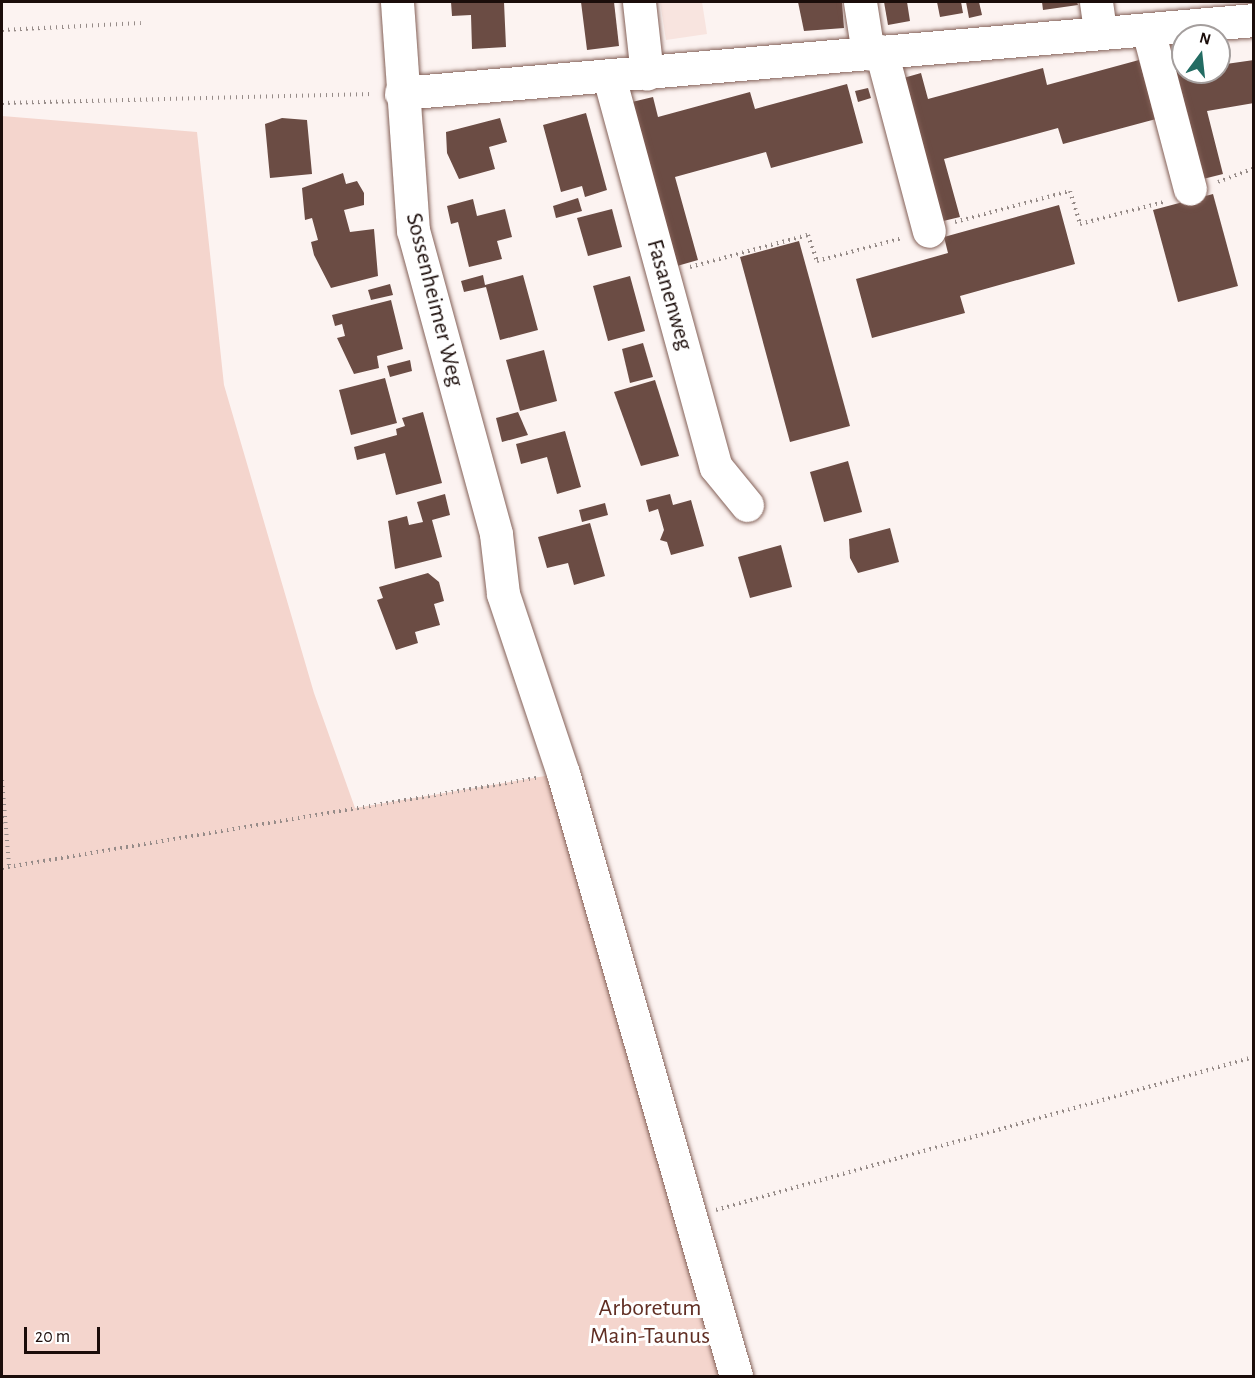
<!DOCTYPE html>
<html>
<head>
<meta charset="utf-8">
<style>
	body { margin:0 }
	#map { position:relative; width:1255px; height:1378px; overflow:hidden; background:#fcf3f1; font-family:"Alegreya Sans",sans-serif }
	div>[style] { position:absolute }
	.built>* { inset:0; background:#f8e4df }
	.green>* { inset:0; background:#f4d5cd }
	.building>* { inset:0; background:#6b4c44 }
	.path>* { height:4px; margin-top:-2px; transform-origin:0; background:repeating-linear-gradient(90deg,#968b88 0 1.5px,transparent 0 6px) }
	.roads { filter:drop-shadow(0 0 2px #846158) drop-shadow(0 0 2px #846158) }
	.minor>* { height:33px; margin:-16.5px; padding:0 16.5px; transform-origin:16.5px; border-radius:16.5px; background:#fff }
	span { translate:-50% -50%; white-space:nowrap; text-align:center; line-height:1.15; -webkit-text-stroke:6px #fff; paint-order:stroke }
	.street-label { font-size:24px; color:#1b0d0a }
	.park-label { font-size:24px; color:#602e23 }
	.frame { position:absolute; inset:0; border:3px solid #1b0d0a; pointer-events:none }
	.north { position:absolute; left:1171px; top:24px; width:60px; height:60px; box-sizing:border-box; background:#fff; border:2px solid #a49e9d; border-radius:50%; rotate:15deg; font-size:16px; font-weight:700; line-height:24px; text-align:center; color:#1b0d0a }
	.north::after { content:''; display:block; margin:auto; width:21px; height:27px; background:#236c63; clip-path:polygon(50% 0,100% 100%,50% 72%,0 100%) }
	.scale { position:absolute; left:24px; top:1327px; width:76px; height:27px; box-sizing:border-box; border:3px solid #1b0d0a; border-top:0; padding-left:8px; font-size:18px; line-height:21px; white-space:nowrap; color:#1b0d0a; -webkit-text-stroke:4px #fff; paint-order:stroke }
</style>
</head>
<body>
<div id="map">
	<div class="built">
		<div style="clip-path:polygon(660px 2px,702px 2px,707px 34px,666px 40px)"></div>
	</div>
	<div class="green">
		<div style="clip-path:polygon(2px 116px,197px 132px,224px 385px,314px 693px,355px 808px,563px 773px,736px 1376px,2px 1376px)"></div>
	</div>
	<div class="building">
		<div style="clip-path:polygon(451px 2px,504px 2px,506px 47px,472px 49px,471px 15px,452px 16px)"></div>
		<div style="clip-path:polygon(581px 2px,614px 2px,619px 46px,587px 50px)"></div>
		<div style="clip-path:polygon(798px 2px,842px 3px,844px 28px,804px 31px)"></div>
		<div style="clip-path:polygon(884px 2px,907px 2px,910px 21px,888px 25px)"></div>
		<div style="clip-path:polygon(937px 2px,961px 2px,963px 13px,940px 17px)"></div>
		<div style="clip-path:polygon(966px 2px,979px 2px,982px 15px,969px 18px)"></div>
		<div style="clip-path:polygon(1042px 2px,1077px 2px,1078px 5px,1043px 10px)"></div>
		<div style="clip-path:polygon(1183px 52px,1183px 72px,1219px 72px,1219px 65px,1254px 60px,1254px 103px,1207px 111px,1223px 174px,1203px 179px,1169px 55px)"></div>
		<div style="clip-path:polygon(1139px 60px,1156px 119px,1063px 144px,1058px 128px,944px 159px,960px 217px,939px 222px,900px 79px,921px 73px,928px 99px,1043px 68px,1047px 85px)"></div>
		<div style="clip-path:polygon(847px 84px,863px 143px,771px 168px,766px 152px,675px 177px,698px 260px,677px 266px,632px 102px,653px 97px,658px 117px,750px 92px,755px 109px)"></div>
		<div style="clip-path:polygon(868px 88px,871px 98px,858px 102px,855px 91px)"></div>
		<div style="clip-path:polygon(586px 113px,607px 190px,585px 197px,582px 186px,561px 192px,543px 125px)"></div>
		<div style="clip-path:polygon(282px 118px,307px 120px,312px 174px,270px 178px,265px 124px)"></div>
		<div style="clip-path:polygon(500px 118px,507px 142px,489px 147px,495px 169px,459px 179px,447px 153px,446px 132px)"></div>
		<div style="clip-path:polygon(343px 173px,346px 184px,357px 181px,364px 193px,364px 205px,344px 210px,350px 232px,374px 229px,378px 276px,331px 288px,314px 255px,311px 242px,318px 240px,312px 218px,305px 220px,302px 188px)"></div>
		<div style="clip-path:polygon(1213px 194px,1238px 286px,1178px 302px,1153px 210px)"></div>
		<div style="clip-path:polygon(578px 198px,582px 211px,556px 218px,553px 206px)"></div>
		<div style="clip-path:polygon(473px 199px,477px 216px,505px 209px,512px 237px,497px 241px,502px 259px,469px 267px,458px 222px,451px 224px,447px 206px)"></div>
		<div style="clip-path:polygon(1059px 205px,1075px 264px,960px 296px,965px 313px,872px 338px,856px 279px,948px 253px,944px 237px)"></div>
		<div style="clip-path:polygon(612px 209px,622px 247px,588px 256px,577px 218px)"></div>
		<div style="clip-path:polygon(799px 241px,850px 426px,790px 442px,740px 257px)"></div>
		<div style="clip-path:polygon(483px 275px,485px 285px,523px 275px,538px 330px,500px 340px,486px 287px,464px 292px,461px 281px)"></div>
		<div style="clip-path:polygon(630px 276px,645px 331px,608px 341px,593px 286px)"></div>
		<div style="clip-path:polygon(390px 284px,393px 295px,371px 300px,368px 290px)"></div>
		<div style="clip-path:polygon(391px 300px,403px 349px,377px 356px,379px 368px,354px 374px,337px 338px,345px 336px,342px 324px,335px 326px,332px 315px)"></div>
		<div style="clip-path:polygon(643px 343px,653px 377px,630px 383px,622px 349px)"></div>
		<div style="clip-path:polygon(544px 350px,557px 401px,520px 411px,506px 360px)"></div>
		<div style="clip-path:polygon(410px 360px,412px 371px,390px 377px,387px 366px)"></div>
		<div style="clip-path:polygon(385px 378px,397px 423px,351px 435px,339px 390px)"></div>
		<div style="clip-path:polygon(655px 380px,679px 456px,641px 466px,614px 392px)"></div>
		<div style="clip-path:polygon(423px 412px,442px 483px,396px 495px,385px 453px,357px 460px,354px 447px,397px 435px,396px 429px,405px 426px,402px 418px)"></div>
		<div style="clip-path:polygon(518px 412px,528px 435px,502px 442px,496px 418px)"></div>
		<div style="clip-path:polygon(565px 431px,581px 487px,557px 494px,547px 457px,521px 464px,516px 444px)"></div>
		<div style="clip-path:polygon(848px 461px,862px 512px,824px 522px,810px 472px)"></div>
		<div style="clip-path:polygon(445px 494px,450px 515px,432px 520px,442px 557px,395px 569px,388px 521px,407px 516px,409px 525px,423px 522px,417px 502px)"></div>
		<div style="clip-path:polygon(670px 494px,673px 505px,691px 500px,704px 546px,671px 555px,667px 542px,660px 540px,664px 530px,658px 509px,649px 512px,646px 500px)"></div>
		<div style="clip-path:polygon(605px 503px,608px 515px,582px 522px,579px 510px)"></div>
		<div style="clip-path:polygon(590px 523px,605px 576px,574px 585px,568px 563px,547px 568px,538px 537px)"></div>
		<div style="clip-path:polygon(890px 528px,899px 562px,858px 573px,850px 558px,849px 539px)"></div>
		<div style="clip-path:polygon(781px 545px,792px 587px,750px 598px,738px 557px)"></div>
		<div style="clip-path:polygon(428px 573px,439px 582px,444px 601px,434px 604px,440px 625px,415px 632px,418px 643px,396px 650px,377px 600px,383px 598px,379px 587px)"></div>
	</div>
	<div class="path">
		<div style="left:2px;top:30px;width:139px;rotate:-2.9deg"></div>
		<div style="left:2px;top:103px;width:371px;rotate:-1.4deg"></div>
		<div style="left:1218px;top:182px;width:39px;rotate:-21deg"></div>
		<div style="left:955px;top:222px;width:119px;rotate:-15.1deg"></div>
		<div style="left:1070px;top:191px;width:34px;rotate:73deg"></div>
		<div style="left:1080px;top:224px;width:87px;rotate:-14.7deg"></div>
		<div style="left:690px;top:267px;width:122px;rotate:-15.2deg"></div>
		<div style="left:808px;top:235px;width:28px;rotate:71deg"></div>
		<div style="left:817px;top:261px;width:88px;rotate:-15.1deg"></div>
		<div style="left:2px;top:780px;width:86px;rotate:85.3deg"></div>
		<div style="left:2px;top:868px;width:542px;rotate:-9.57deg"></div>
		<div style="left:716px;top:1210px;width:559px;rotate:-15.88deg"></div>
	</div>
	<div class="roads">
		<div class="minor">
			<div style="left:397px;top:2px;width:229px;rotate:86deg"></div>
			<div style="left:413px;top:230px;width:315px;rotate:74.7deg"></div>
			<div style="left:496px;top:534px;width:60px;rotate:83.3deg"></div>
			<div style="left:503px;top:594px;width:189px;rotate:71.5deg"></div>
			<div style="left:563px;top:773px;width:627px;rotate:73.99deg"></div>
			<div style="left:639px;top:2px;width:72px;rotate:83.7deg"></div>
			<div style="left:860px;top:2px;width:52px;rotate:81.1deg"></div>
			<div style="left:1096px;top:2px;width:30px;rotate:82deg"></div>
			<div style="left:1148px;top:30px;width:164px;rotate:75.2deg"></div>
			<div style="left:881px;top:51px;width:186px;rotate:75.1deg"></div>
			<div style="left:609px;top:77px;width:404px;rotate:74.7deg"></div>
			<div style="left:716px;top:467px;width:49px;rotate:50.8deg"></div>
			<div style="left:401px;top:93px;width:856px;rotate:-4.89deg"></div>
		</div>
	</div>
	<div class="street-label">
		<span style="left:669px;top:295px;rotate:74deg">Fasanenweg</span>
		<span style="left:434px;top:300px;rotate:76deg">Sossenheimer Weg</span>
	</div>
	<div class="park-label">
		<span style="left:650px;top:1323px">Arboretum<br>Main-Taunus</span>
	</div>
	<div class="frame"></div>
	<div class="north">N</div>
	<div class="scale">20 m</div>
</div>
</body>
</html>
